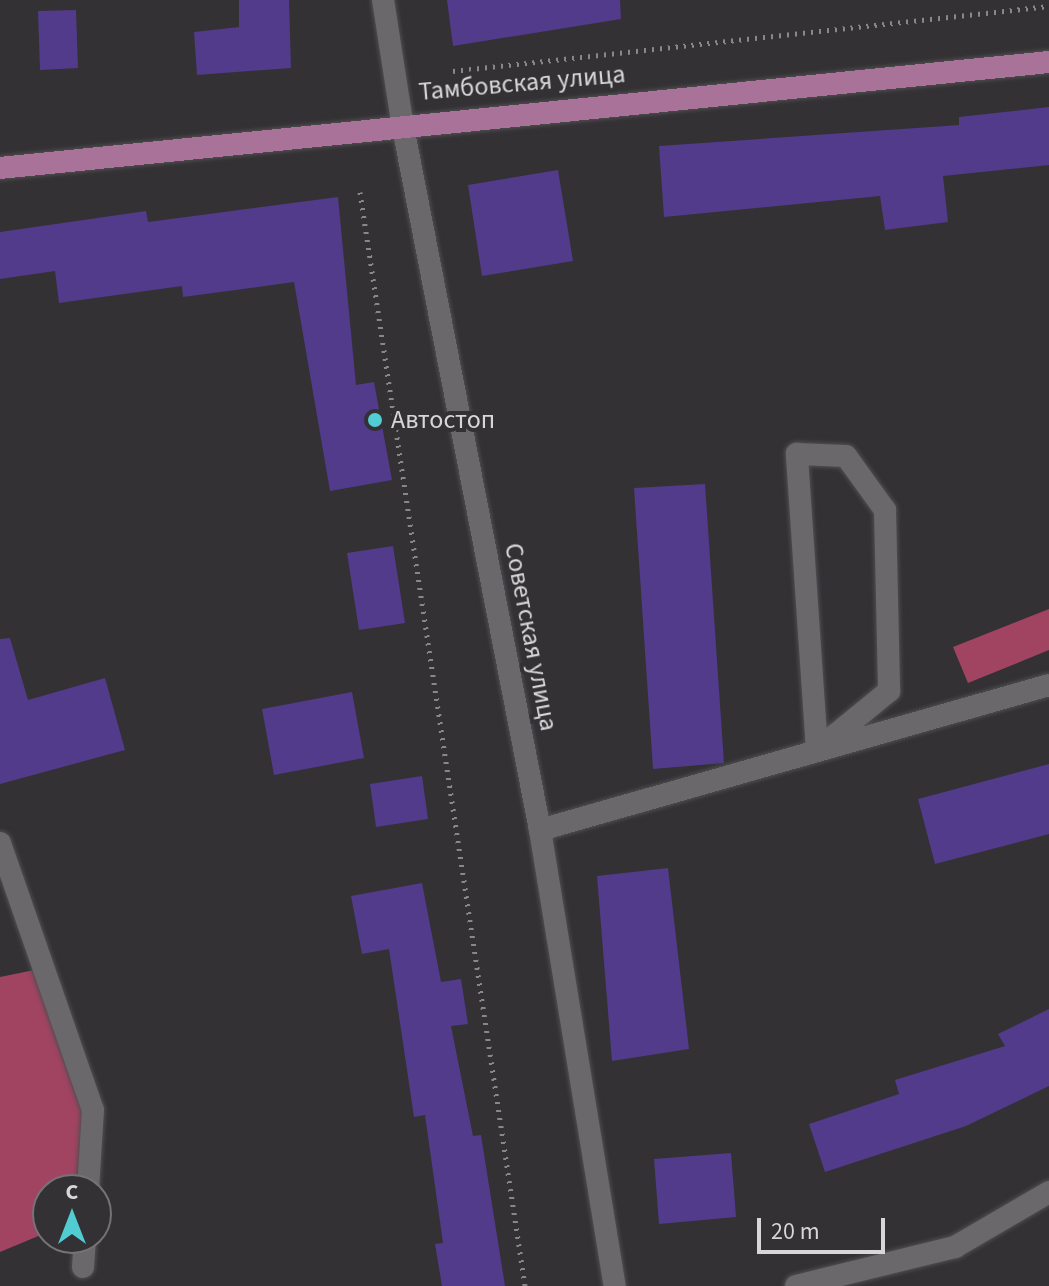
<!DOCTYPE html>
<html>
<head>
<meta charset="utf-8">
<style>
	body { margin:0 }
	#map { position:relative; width:1049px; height:1286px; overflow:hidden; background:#333134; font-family:"Source Sans 3",sans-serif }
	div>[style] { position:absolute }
	.forest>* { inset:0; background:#a14462 }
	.building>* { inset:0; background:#513b8a }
	.path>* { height:5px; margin-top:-2.5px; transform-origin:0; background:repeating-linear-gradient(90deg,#888789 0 2px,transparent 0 8px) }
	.roads { filter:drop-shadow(0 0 2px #504e51) drop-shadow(0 0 2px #504e51) }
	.service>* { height:22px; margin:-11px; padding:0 11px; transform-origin:11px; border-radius:11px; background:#6b686c }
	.minor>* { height:22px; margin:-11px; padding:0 11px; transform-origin:11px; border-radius:11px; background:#6b686c }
	.secondary>* { height:22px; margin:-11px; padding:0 11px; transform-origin:11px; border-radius:11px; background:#6b686c }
	.primary>* { height:22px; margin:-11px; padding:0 11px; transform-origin:11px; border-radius:11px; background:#a87299 }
	.dots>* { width:22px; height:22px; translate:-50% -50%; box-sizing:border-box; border:4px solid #333134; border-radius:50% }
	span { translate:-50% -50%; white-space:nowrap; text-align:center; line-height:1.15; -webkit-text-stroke:8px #333134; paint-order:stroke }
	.street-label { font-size:26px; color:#d7d6d8 }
	.poi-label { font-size:26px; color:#d7d6d8 }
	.left { translate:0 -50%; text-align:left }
	.north { position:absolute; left:32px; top:1174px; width:80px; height:80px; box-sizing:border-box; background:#333134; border:2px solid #757376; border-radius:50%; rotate:0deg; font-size:22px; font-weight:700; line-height:32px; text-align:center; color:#d7d6d8 }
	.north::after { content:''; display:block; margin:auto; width:28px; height:36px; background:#51ccd3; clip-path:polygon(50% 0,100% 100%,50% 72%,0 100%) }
	.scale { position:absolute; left:757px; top:1218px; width:128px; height:36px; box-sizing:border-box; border:4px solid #d7d6d8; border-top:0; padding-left:10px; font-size:24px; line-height:28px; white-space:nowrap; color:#d7d6d8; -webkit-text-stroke:6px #333134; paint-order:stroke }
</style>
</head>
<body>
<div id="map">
	<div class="forest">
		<div style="clip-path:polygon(1049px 609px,1049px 650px,968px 683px,953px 647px)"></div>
		<div style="clip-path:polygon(44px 968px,93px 1110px,88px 1190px,48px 1190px,48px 1232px,0 1252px,0 977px)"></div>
	</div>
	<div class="building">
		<div style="clip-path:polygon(239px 0,289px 0,291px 68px,197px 75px,194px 32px,239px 27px)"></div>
		<div style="clip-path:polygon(447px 0,620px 0,621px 19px,453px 46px)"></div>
		<div style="clip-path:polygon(76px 10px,78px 68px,40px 70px,38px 11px)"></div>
		<div style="clip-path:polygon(1049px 107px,1049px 165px,943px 176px,948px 222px,885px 230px,880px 196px,664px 217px,659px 146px,959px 125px,959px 117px)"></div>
		<div style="clip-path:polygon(558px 170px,573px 261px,482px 276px,468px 185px)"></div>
		<div style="clip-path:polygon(338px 197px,356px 385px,374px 382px,392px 480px,330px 491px,294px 282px,183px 297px,182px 286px,59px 303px,55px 271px,0 279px,0 232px,146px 211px,148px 222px)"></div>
		<div style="clip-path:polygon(705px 484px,724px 763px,653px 769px,634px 488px)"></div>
		<div style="clip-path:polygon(393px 546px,405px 623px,359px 630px,347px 553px)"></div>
		<div style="clip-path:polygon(10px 638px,28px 700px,105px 678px,125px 750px,0 784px,0 639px)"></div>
		<div style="clip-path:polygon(352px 692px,364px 758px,274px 775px,262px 709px)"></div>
		<div style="clip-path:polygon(1049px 764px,1049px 834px,935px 864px,918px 799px)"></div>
		<div style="clip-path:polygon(422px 776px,428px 819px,376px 827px,370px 784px)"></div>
		<div style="clip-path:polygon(668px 868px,689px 1049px,612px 1061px,597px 876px)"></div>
		<div style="clip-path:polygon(422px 883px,441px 982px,461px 979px,468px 1024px,451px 1026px,473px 1136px,481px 1135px,505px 1286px,442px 1286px,435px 1244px,443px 1243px,425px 1115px,414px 1117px,389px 949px,362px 954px,351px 896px)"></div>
		<div style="clip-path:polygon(1049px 1009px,1049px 1086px,966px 1126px,825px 1172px,809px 1124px,899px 1094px,895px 1080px,1005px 1046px,998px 1034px)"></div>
		<div style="clip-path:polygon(731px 1153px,736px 1217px,659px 1224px,654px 1159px)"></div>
	</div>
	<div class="path">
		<div style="left:453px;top:71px;width:600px;rotate:-6.22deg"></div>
		<div style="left:360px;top:192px;width:1106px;rotate:81.42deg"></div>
	</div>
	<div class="roads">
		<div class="service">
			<div style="left:797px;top:454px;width:49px;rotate:2.3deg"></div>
			<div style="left:846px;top:456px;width:67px;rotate:54.2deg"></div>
			<div style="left:885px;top:510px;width:181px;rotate:88.7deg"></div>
			<div style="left:889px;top:691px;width:93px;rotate:140.7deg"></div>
			<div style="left:817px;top:750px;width:297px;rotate:-93.9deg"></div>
			<div style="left:540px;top:830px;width:529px;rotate:-15.9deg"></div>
			<div style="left:0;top:843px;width:283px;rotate:70.8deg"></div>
			<div style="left:93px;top:1110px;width:80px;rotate:93.6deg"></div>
			<div style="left:83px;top:1267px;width:29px;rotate:-86deg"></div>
		</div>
		<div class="minor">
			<div style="left:402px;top:122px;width:721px;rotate:78.97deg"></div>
			<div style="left:540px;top:830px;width:462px;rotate:80.7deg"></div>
			<div style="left:796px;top:1286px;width:164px;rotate:-13.8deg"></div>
			<div style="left:955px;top:1247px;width:109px;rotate:-30.3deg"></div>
		</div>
		<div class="secondary">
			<div style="left:383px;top:0;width:123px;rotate:81.1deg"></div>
		</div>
		<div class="primary">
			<div style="left:0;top:168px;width:1054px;rotate:-5.77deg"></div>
		</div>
	</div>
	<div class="dots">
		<div style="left:375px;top:420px;background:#51ccd3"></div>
	</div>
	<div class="street-label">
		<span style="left:522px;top:83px;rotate:-5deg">Тамбовская улица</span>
		<span style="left:531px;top:637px;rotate:79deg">Советская улица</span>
	</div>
	<div class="poi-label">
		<span class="left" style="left:391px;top:420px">Автостоп</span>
	</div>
	<div class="north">С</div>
	<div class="scale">20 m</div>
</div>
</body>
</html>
